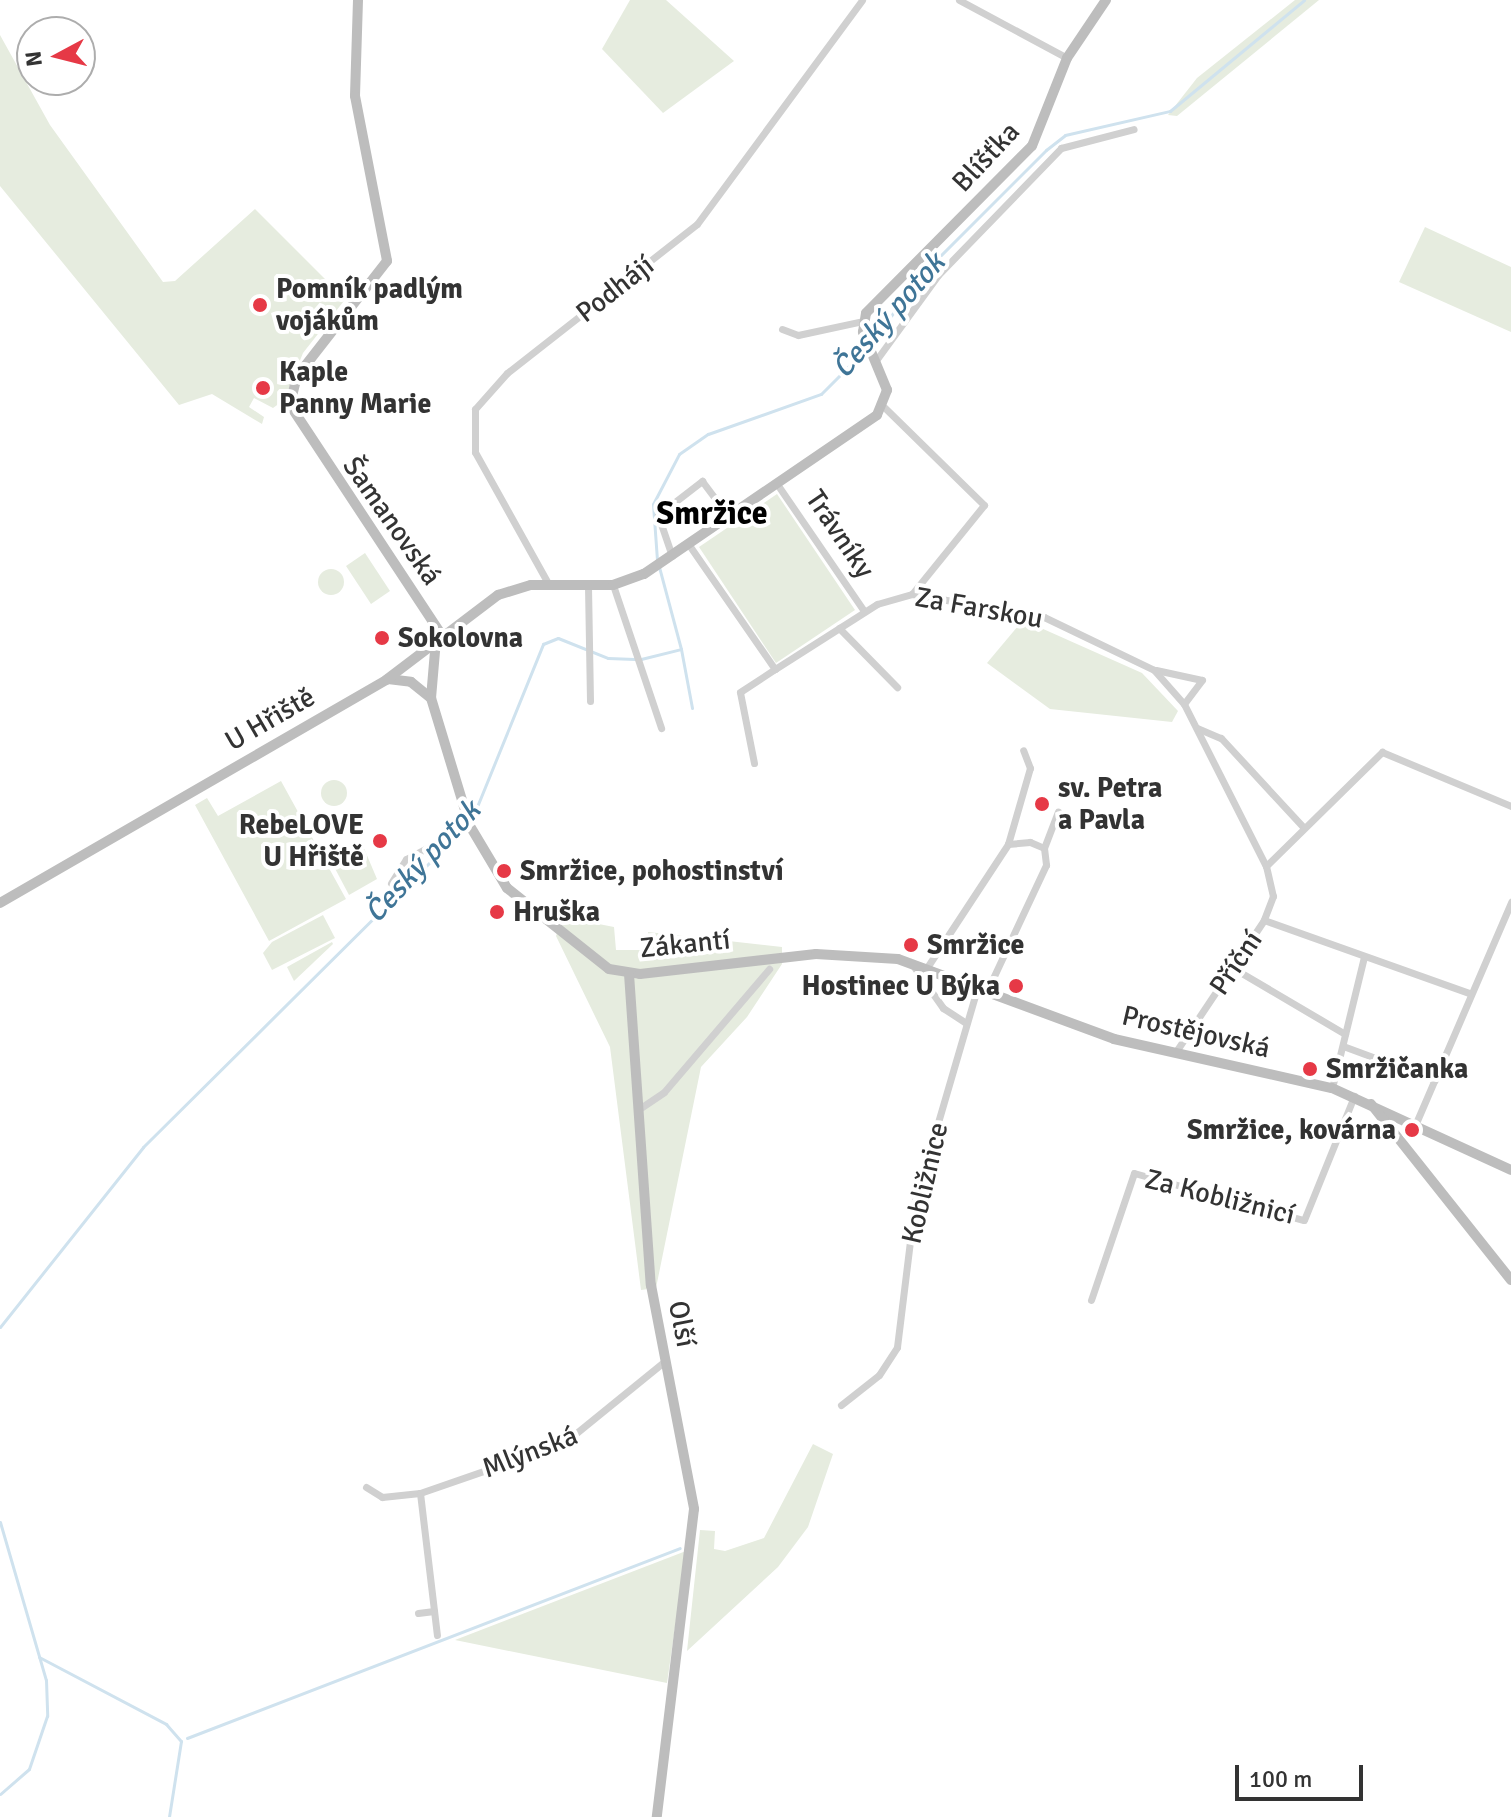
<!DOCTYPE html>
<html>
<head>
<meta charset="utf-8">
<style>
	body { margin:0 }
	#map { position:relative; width:1511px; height:1817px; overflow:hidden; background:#fff; font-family:Signika,sans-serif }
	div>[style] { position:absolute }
	.green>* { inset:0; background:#e6ecdf }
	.round { border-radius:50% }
	.stream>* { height:3px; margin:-1.5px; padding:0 1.5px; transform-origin:1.5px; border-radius:1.5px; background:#cfe2ee }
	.street>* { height:7px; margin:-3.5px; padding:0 3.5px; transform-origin:3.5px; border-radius:3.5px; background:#d0d0d0 }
	.secondary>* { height:10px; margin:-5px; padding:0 5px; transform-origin:5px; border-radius:5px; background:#bdbdbd }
	.dots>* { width:22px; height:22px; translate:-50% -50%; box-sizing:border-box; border:4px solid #fff; border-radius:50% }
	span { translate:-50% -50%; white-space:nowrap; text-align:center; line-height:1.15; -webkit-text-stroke:8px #fff; paint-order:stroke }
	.street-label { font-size:28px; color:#333 }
	.poi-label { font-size:28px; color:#333; font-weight:700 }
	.left { translate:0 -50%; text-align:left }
	.right { translate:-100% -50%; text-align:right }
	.water-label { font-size:30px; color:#3f7597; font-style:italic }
	.quarter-label { font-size:32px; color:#000; font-weight:700 }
	.north { position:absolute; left:16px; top:16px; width:80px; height:80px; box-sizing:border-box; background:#fff; border:2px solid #adadad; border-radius:50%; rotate:263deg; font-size:22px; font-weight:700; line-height:32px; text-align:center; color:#333 }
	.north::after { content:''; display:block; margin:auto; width:28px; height:36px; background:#e63946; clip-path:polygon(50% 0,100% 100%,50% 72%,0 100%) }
	.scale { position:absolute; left:1235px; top:1765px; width:128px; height:36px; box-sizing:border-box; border:4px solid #333; border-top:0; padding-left:10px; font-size:24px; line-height:28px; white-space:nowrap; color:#333; -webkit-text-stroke:6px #fff; paint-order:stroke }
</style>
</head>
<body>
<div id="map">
	<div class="green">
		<div style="clip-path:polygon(630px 0,666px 0,734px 61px,663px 113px,602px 49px)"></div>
		<div style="clip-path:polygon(1295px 0,1319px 0,1177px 116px,1168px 115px,1197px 78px)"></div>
		<div style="clip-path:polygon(0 35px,50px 125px,163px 282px,175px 281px,255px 209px,330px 284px,358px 283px,303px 353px,284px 400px,273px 408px,254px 398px,249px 407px,264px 417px,262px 424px,212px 394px,179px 405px,0 186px)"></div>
		<div style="clip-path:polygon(1425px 227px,1511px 267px,1511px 332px,1399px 282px)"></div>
		<div style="clip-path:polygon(777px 494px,855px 610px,776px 663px,699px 547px)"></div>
		<div style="clip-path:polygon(365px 553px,390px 591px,371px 604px,346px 566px)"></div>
		<div class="round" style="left:318px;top:569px;width:26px;height:26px"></div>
		<div style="clip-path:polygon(1023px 620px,1142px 673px,1178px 711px,1172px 722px,1050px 709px,987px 663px)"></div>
		<div class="round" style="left:321px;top:780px;width:26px;height:26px"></div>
		<div style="clip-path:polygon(281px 781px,346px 899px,269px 941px,195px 805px,207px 798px,218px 816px)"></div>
		<div style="clip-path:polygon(363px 846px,377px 879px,349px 895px,331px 861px)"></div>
		<div style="clip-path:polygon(323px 915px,335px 938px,272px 970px,263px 953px,272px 942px)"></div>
		<div style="clip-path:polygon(563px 917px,614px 927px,616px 950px,649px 950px,648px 932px,782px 947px,782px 964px,747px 1017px,701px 1067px,656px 1288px,641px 1290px,610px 1047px,556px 936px)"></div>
		<div style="clip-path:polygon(332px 942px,333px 944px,294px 981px,287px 967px)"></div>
		<div style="clip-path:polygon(813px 1444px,833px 1454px,808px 1527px,778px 1567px,687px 1651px,700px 1530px,715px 1531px,714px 1549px,725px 1551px,764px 1538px)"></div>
		<div style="clip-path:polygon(686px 1551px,667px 1683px,455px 1640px)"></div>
	</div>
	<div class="stream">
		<div style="left:870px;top:344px;width:89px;rotate:-53.3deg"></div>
		<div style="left:923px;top:273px;width:174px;rotate:-45deg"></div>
		<div style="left:1046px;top:150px;width:24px;rotate:-38deg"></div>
		<div style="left:1065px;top:135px;width:108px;rotate:-12.9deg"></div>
		<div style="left:1170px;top:111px;width:174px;rotate:-39.6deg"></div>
		<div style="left:657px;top:560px;width:56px;rotate:-94.1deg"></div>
		<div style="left:653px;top:504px;width:56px;rotate:-62.5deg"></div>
		<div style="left:679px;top:454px;width:35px;rotate:-35deg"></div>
		<div style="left:708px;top:434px;width:120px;rotate:-19.5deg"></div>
		<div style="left:821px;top:394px;width:62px;rotate:-45deg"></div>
		<div style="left:681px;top:649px;width:60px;rotate:79.4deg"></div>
		<div style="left:472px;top:819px;width:189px;rotate:-67.9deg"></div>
		<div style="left:543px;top:644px;width:16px;rotate:-22deg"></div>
		<div style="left:558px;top:638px;width:54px;rotate:21.8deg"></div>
		<div style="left:608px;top:658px;width:33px;rotate:2deg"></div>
		<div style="left:641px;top:659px;width:41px;rotate:-14deg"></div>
		<div style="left:681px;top:649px;width:85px;rotate:-105deg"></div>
		<div style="left:0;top:1327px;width:230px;rotate:-51.5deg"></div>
		<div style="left:143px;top:1147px;width:457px;rotate:-44.8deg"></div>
		<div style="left:0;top:1522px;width:165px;rotate:73.8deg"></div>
		<div style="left:46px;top:1680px;width:36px;rotate:88deg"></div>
		<div style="left:47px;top:1716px;width:56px;rotate:108.8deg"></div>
		<div style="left:29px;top:1769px;width:38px;rotate:139deg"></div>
		<div style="left:39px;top:1657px;width:144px;rotate:27.8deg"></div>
		<div style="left:166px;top:1724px;width:23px;rotate:49deg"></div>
		<div style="left:181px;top:1741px;width:77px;rotate:99deg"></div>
		<div style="left:187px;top:1738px;width:528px;rotate:-21.08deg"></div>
	</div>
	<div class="street">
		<div style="left:959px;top:0;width:123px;rotate:28.2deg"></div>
		<div style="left:782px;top:329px;width:17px;rotate:21deg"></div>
		<div style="left:798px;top:335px;width:66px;rotate:-12.2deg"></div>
		<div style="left:877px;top:359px;width:104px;rotate:-54deg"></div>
		<div style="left:938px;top:275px;width:177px;rotate:-45.9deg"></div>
		<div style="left:1061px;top:148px;width:75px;rotate:-14.6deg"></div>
		<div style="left:884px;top:407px;width:140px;rotate:44.4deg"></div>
		<div style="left:984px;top:505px;width:114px;rotate:129deg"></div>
		<div style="left:777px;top:484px;width:154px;rotate:55.6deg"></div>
		<div style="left:689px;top:545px;width:151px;rotate:55.3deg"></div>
		<div style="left:775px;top:669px;width:121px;rotate:-32.5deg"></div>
		<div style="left:877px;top:604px;width:36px;rotate:-16deg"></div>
		<div style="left:912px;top:594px;width:134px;rotate:9.9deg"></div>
		<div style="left:1044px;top:617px;width:122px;rotate:25.7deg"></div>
		<div style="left:1154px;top:670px;width:45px;rotate:48.6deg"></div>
		<div style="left:1184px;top:704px;width:182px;rotate:63.2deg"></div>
		<div style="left:1266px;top:866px;width:31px;rotate:77deg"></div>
		<div style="left:1273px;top:896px;width:26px;rotate:111deg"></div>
		<div style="left:1264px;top:920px;width:160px;rotate:123.8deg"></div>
		<div style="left:672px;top:556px;width:43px;rotate:-108.9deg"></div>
		<div style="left:658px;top:515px;width:56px;rotate:-37.7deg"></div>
		<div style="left:702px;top:481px;width:45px;rotate:53.1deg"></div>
		<div style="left:549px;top:585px;width:152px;rotate:-119.1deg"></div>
		<div style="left:475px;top:452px;width:43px;rotate:-90deg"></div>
		<div style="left:475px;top:409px;width:48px;rotate:-48.4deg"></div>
		<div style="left:507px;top:373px;width:241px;rotate:-38.1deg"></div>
		<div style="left:697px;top:224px;width:278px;rotate:-53.6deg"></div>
		<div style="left:613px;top:585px;width:151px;rotate:71.4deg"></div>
		<div style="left:588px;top:586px;width:115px;rotate:89deg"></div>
		<div style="left:839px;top:628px;width:83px;rotate:45.5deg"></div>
		<div style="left:1156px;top:670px;width:47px;rotate:12.3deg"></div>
		<div style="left:1202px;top:680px;width:30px;rotate:127deg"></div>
		<div style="left:1197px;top:728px;width:26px;rotate:23deg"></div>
		<div style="left:1221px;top:738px;width:122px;rotate:47.3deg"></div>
		<div style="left:754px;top:763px;width:72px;rotate:-101.2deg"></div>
		<div style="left:740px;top:692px;width:42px;rotate:-33.3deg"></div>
		<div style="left:1008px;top:844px;width:79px;rotate:-73.9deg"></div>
		<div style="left:1030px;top:768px;width:19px;rotate:-111deg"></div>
		<div style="left:1044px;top:848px;width:39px;rotate:-69deg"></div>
		<div style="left:1266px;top:866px;width:163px;rotate:-44.5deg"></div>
		<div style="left:1382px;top:752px;width:140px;rotate:22.7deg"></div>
		<div style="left:391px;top:883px;width:28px;rotate:-58deg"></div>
		<div style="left:406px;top:859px;width:40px;rotate:-28deg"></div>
		<div style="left:441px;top:840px;width:35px;rotate:-45deg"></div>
		<div style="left:1264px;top:920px;width:218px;rotate:19.6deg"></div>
		<div style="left:912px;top:964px;width:54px;rotate:54.8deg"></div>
		<div style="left:943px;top:1008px;width:27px;rotate:33deg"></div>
		<div style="left:1233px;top:968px;width:130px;rotate:30.5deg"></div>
		<div style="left:926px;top:969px;width:149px;rotate:-56.7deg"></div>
		<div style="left:1008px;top:844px;width:22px;rotate:-5deg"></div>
		<div style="left:1030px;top:842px;width:15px;rotate:23deg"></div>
		<div style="left:1044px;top:848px;width:17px;rotate:83deg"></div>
		<div style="left:1046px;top:865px;width:141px;rotate:115.1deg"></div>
		<div style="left:1343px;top:1046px;width:98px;rotate:20.3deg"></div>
		<div style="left:1332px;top:1088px;width:135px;rotate:-76.3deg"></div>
		<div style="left:639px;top:1109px;width:30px;rotate:-34deg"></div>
		<div style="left:664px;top:1092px;width:162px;rotate:-49.5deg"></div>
		<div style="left:1416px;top:1123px;width:241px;rotate:-66.7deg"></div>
		<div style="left:1091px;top:1300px;width:134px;rotate:-71.3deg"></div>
		<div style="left:1134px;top:1173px;width:176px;rotate:15.5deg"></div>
		<div style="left:1304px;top:1220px;width:134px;rotate:-68deg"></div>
		<div style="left:841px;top:1405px;width:48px;rotate:-38.3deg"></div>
		<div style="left:879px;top:1375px;width:33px;rotate:-57deg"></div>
		<div style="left:897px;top:1347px;width:147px;rotate:-83deg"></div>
		<div style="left:915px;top:1201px;width:221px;rotate:-73.7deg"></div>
		<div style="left:366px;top:1487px;width:19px;rotate:32deg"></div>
		<div style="left:382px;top:1497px;width:38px;rotate:-6deg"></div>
		<div style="left:420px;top:1493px;width:152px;rotate:-19.1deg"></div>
		<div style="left:564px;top:1443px;width:130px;rotate:-39.1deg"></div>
		<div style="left:420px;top:1493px;width:143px;rotate:83.2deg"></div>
		<div style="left:418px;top:1613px;width:16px;rotate:-7deg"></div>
	</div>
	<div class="secondary">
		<div style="left:358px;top:0;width:96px;rotate:91.8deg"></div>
		<div style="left:355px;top:96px;width:168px;rotate:79deg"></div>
		<div style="left:387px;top:261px;width:146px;rotate:128deg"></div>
		<div style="left:297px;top:376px;width:30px;rotate:104deg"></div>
		<div style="left:290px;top:405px;width:274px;rotate:56.6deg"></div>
		<div style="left:388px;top:679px;width:23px;rotate:7deg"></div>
		<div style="left:411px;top:682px;width:26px;rotate:39deg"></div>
		<div style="left:431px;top:698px;width:134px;rotate:73.1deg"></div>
		<div style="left:470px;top:826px;width:72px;rotate:59.2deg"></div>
		<div style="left:507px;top:888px;width:130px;rotate:38.5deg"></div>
		<div style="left:609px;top:969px;width:31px;rotate:9deg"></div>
		<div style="left:640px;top:974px;width:177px;rotate:-6.5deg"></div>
		<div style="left:816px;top:954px;width:82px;rotate:3.5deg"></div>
		<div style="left:898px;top:959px;width:230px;rotate:20.3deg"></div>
		<div style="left:1114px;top:1039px;width:223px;rotate:12.7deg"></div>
		<div style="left:1332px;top:1088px;width:197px;rotate:24.6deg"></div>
		<div style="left:431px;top:698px;width:58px;rotate:-85.1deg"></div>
		<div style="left:0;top:903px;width:446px;rotate:-30deg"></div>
		<div style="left:386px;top:680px;width:141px;rotate:-37.2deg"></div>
		<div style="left:498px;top:595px;width:34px;rotate:-17deg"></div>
		<div style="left:531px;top:585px;width:82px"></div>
		<div style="left:613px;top:585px;width:33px;rotate:-20deg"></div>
		<div style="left:644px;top:574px;width:282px;rotate:-34.3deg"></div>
		<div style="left:877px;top:415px;width:27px;rotate:-68deg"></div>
		<div style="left:887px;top:390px;width:63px;rotate:-112.5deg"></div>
		<div style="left:863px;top:332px;width:19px;rotate:-81deg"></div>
		<div style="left:866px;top:313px;width:235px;rotate:-45.2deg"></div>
		<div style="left:1032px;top:146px;width:95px;rotate:-68.3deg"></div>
		<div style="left:1067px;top:58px;width:70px;rotate:-56.1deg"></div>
		<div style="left:629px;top:974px;width:312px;rotate:86deg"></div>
		<div style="left:651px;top:1285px;width:228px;rotate:79.1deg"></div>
		<div style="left:694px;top:1509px;width:310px;rotate:96.9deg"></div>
		<div style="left:1371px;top:1104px;width:225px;rotate:51.5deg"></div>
	</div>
	<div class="dots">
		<div style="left:260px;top:305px;background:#e63946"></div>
		<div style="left:263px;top:388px;background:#e63946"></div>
		<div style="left:382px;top:638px;background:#e63946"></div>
		<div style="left:1042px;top:804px;background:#e63946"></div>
		<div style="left:380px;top:841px;background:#e63946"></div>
		<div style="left:504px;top:871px;background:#e63946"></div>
		<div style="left:497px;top:912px;background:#e63946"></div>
		<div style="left:911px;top:945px;background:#e63946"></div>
		<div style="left:1016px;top:986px;background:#e63946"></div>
		<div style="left:1310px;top:1069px;background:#e63946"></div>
		<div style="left:1412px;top:1130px;background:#e63946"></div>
	</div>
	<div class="street-label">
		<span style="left:986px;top:157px;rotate:-47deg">Blíšťka</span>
		<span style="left:615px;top:289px;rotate:-38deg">Podhájí</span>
		<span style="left:392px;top:521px;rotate:55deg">Šamanovská</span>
		<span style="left:840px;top:534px;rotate:56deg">Trávníky</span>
		<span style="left:979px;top:608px;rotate:10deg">Za Farskou</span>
		<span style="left:270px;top:719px;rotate:-30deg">U Hřiště</span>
		<span style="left:685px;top:944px;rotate:-6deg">Zákantí</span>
		<span style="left:1236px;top:963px;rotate:-56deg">Příční</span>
		<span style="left:1196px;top:1032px;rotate:13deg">Prostějovská</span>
		<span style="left:925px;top:1183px;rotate:-77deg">Kobližnice</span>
		<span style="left:1220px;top:1197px;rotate:14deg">Za Kobližnicí</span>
		<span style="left:682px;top:1324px;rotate:79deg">Olší</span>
		<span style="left:530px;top:1452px;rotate:-21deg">Mlýnská</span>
	</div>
	<div class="poi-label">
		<span class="left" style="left:276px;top:305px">Pomník padlým<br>vojákům</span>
		<span class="left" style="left:279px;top:388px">Kaple<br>Panny Marie</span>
		<span class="left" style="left:398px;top:638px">Sokolovna</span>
		<span class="left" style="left:1058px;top:804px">sv. Petra<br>a Pavla</span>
		<span class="right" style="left:364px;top:841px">RebeLOVE<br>U Hřiště</span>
		<span class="left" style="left:520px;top:871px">Smržice, pohostinství</span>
		<span class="left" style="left:513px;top:912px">Hruška</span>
		<span class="left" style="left:927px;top:945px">Smržice</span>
		<span class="right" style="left:1000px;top:986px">Hostinec U Býka</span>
		<span class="left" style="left:1326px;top:1069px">Smržičanka</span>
		<span class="right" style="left:1396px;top:1130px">Smržice, kovárna</span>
	</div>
	<div class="water-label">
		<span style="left:889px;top:316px;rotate:-49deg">Český potok</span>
		<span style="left:423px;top:862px;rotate:-47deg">Český potok</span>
	</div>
	<div class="quarter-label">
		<span style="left:712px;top:514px">Smržice</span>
	</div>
	<div class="north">N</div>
	<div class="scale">100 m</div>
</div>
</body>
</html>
